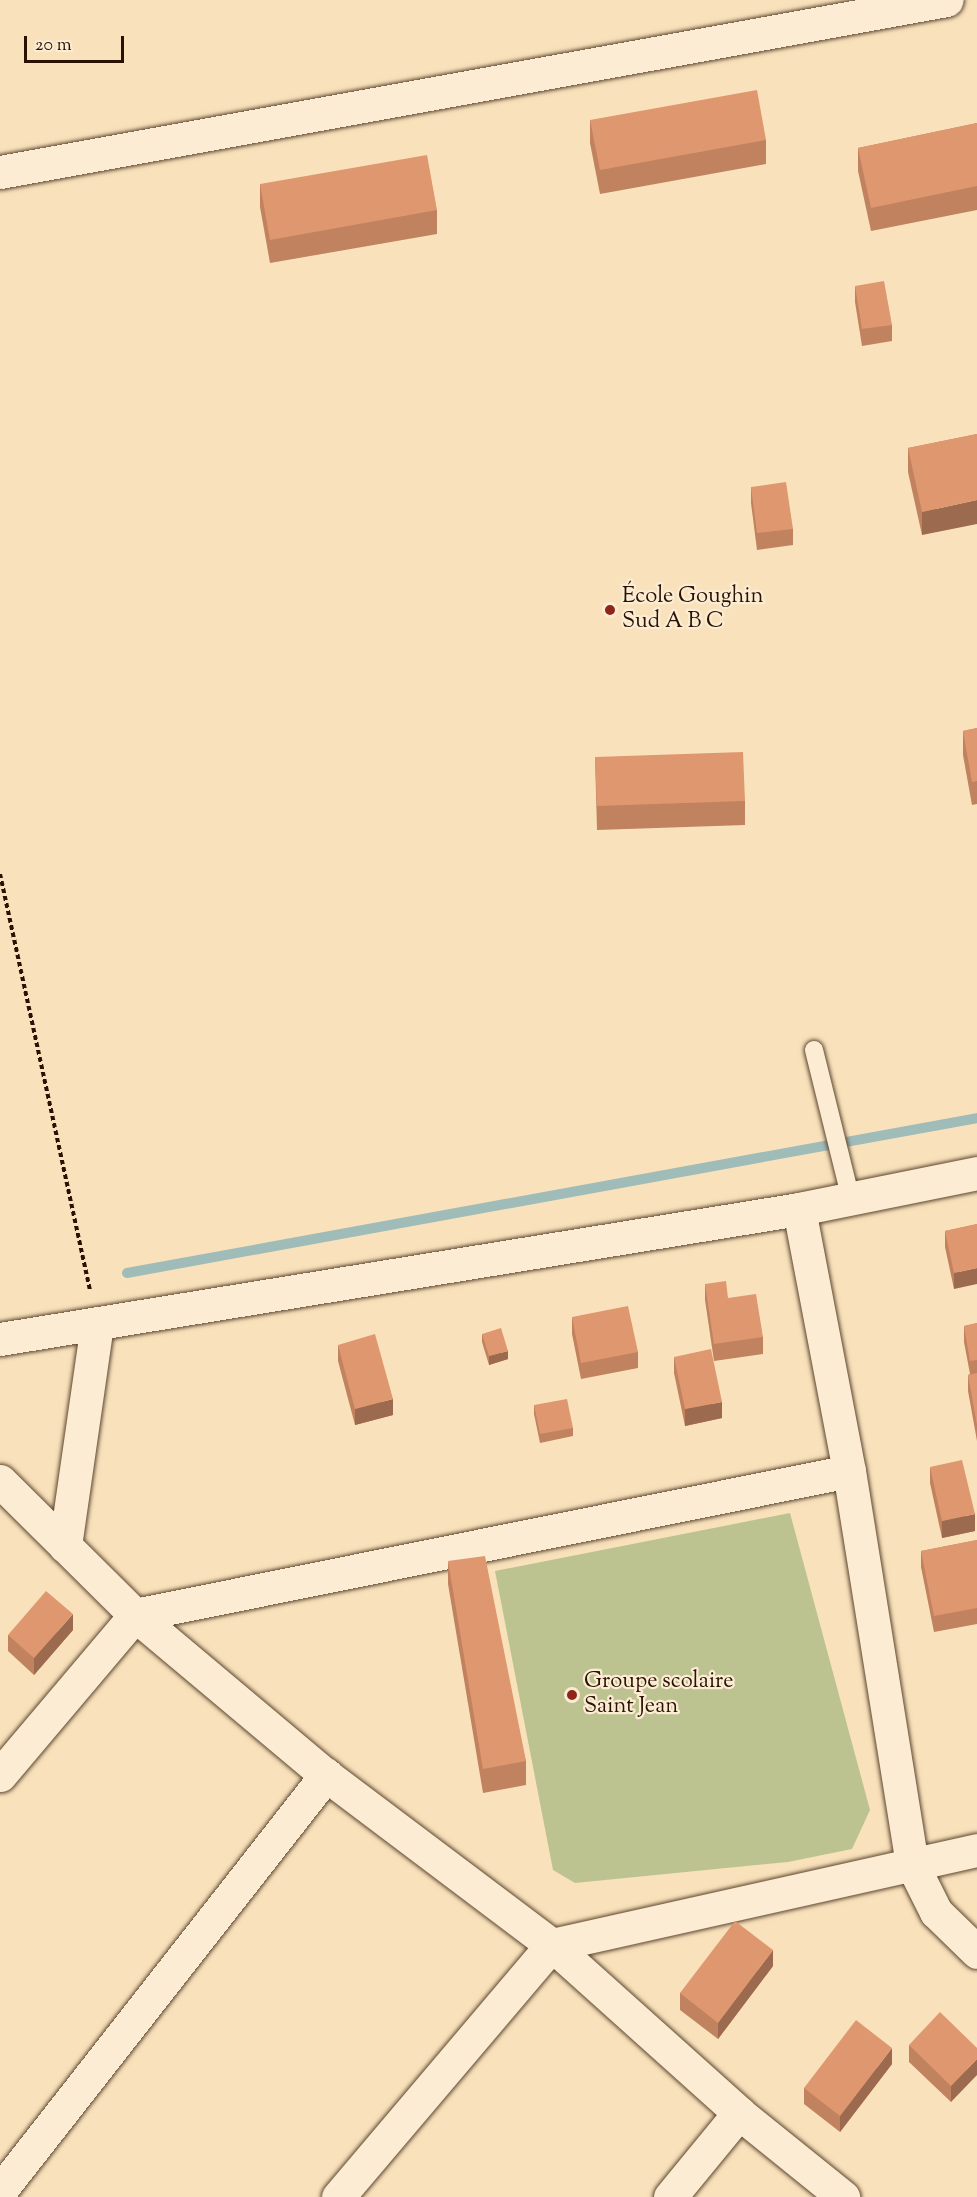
<!DOCTYPE html>
<html>
<head>
<meta charset="utf-8">
<style>
	body { margin:0 }
	#map { position:relative; width:977px; height:2197px; overflow:hidden; background:#f9e2bb; font-family:"Sorts Mill Goudy",serif }
	div>[style] { position:absolute }
	.green>* { inset:0; background:#bcc391 }
	.stream>* { height:10px; margin:-5px; padding:0 5px; transform-origin:5px; border-radius:5px; background:#a0bcb9 }
	.path>* { height:4px; margin-top:-2px; transform-origin:0; background:repeating-linear-gradient(90deg,#291202 0 4.5px,transparent 0 7.5px) }
	.roads { filter:drop-shadow(0 0 2px #5d4630) drop-shadow(0 0 2px #5d4630) }
	.lane>* { height:18px; margin:-9px; padding:0 9px; transform-origin:9px; border-radius:9px; background:#fbecd3 }
	.street>* { height:33px; margin:-16.5px; padding:0 16.5px; transform-origin:16.5px; border-radius:16.5px; background:#fbecd3 }
	.wall>* { inset:0; background:#c0825f }
	.shaded-wall>* { inset:0; background:#9c6a4e }
	.building>* { inset:0; background:#df976f }
	.dots>* { width:16px; height:16px; translate:-50% -50%; box-sizing:border-box; border:3px solid #fbecd3; border-radius:50% }
	span { translate:-50% -50%; white-space:nowrap; text-align:center; line-height:1.15; -webkit-text-stroke:4.5px #fbecd3; paint-order:stroke }
	.poi-label { font-size:22px; color:#291202 }
	.left { translate:0 -50%; text-align:left }
	.scale { position:absolute; left:24px; top:36px; width:100px; height:27px; box-sizing:border-box; border:3px solid #291202; border-top:0; padding-left:8px; font-size:18px; line-height:21px; white-space:nowrap; color:#291202; -webkit-text-stroke:4px #fbecd3; paint-order:stroke }
</style>
</head>
<body>
<div id="map">
	<div class="green">
		<div style="clip-path:polygon(790px 1513px,870px 1810px,852px 1849px,788px 1862px,575px 1883px,553px 1870px,495px 1571px)"></div>
	</div>
	<div class="stream">
		<div style="left:127px;top:1273px;width:864px;rotate:-10.33deg"></div>
	</div>
	<div class="path">
		<div style="left:0;top:874px;width:426px;rotate:77.8deg"></div>
	</div>
	<div class="roads">
		<div class="lane">
			<div style="left:814px;top:1050px;width:154px;rotate:76.1deg"></div>
		</div>
		<div class="street">
			<div style="left:0;top:172px;width:962px;rotate:-10.3deg"></div>
			<div style="left:799px;top:1209px;width:267px;rotate:79.2deg"></div>
			<div style="left:849px;top:1471px;width:398px;rotate:80.9deg"></div>
			<div style="left:912px;top:1864px;width:54px;rotate:63.4deg"></div>
			<div style="left:936px;top:1912px;width:57px;rotate:44.3deg"></div>
			<div style="left:0;top:1339px;width:810px;rotate:-9.24deg"></div>
			<div style="left:799px;top:1209px;width:182px;rotate:-11.4deg"></div>
			<div style="left:0;top:1481px;width:190px;rotate:44.8deg"></div>
			<div style="left:135px;top:1615px;width:249px;rotate:40deg"></div>
			<div style="left:326px;top:1775px;width:283px;rotate:37deg"></div>
			<div style="left:552px;top:1945px;width:251px;rotate:41.9deg"></div>
			<div style="left:739px;top:2113px;width:134px;rotate:38.9deg"></div>
			<div style="left:65px;top:1546px;width:225px;rotate:-81.8deg"></div>
			<div style="left:0;top:1775px;width:209px;rotate:-49.8deg"></div>
			<div style="left:135px;top:1615px;width:728px;rotate:-11.4deg"></div>
			<div style="left:0;top:2191px;width:529px;rotate:-51.92deg"></div>
			<div style="left:338px;top:2197px;width:331px;rotate:-49.7deg"></div>
			<div style="left:552px;top:1945px;width:435px;rotate:-12.6deg"></div>
			<div style="left:670px;top:2197px;width:109px;rotate:-50.6deg"></div>
		</div>
	</div>
	<div class="wall">
		<div style="clip-path:polygon(590px 120px,766px 140px,766px 164px,600px 194px,590px 143px)"></div>
		<div style="clip-path:polygon(977px 123px,977px 210px,871px 231px,858px 171px,858px 148px)"></div>
		<div style="clip-path:polygon(260px 184px,437px 210px,437px 234px,270px 263px,260px 207px)"></div>
		<div style="clip-path:polygon(855px 286px,892px 325px,892px 341px,862px 346px,855px 302px)"></div>
		<div style="clip-path:polygon(977px 434px,922px 535px,908px 472px,908px 448px)"></div>
		<div style="clip-path:polygon(751px 487px,793px 529px,793px 545px,757px 550px,751px 503px)"></div>
		<div style="clip-path:polygon(977px 728px,977px 804px,972px 805px,963px 755px,963px 731px)"></div>
		<div style="clip-path:polygon(595px 757px,745px 801px,745px 825px,597px 830px)"></div>
		<div style="clip-path:polygon(977px 1224px,954px 1289px,945px 1247px,945px 1231px)"></div>
		<div style="clip-path:polygon(705px 1284px,728px 1298px,763px 1337px,763px 1354px,714px 1361px,705px 1300px)"></div>
		<div style="clip-path:polygon(572px 1317px,638px 1352px,638px 1368px,581px 1379px,572px 1334px)"></div>
		<div style="clip-path:polygon(977px 1323px,977px 1441px,968px 1391px,968px 1375px,970px 1374px,964px 1342px,964px 1326px)"></div>
		<div style="clip-path:polygon(482px 1334px,508px 1359px,489px 1365px,482px 1342px)"></div>
		<div style="clip-path:polygon(338px 1345px,393px 1415px,355px 1425px,338px 1361px)"></div>
		<div style="clip-path:polygon(674px 1357px,722px 1418px,685px 1426px,674px 1373px)"></div>
		<div style="clip-path:polygon(534px 1405px,573px 1428px,573px 1436px,540px 1443px,534px 1414px)"></div>
		<div style="clip-path:polygon(930px 1467px,975px 1531px,942px 1538px,930px 1483px)"></div>
		<div style="clip-path:polygon(977px 1540px,977px 1624px,934px 1632px,921px 1567px,921px 1551px)"></div>
		<div style="clip-path:polygon(448px 1561px,526px 1761px,526px 1785px,483px 1793px,448px 1584px)"></div>
		<div style="clip-path:polygon(73px 1630px,34px 1675px,8px 1651px,8px 1635px)"></div>
		<div style="clip-path:polygon(773px 1966px,718px 2039px,680px 2010px,680px 1993px)"></div>
		<div style="clip-path:polygon(909px 2045px,977px 2048px,951px 2102px,909px 2062px)"></div>
		<div style="clip-path:polygon(892px 2064px,840px 2132px,804px 2104px,804px 2088px)"></div>
	</div>
	<div class="shaded-wall">
		<div style="clip-path:polygon(977px 500px,977px 524px,922px 535px,922px 512px)"></div>
		<div style="clip-path:polygon(977px 1268px,977px 1284px,954px 1289px,954px 1273px)"></div>
		<div style="clip-path:polygon(508px 1351px,508px 1359px,489px 1365px,489px 1356px)"></div>
		<div style="clip-path:polygon(393px 1399px,393px 1415px,355px 1425px,355px 1409px)"></div>
		<div style="clip-path:polygon(722px 1402px,722px 1418px,685px 1426px,685px 1409px)"></div>
		<div style="clip-path:polygon(975px 1514px,975px 1531px,942px 1538px,942px 1521px)"></div>
		<div style="clip-path:polygon(73px 1614px,73px 1630px,34px 1675px,34px 1658px)"></div>
		<div style="clip-path:polygon(773px 1950px,773px 1966px,718px 2039px,718px 2023px)"></div>
		<div style="clip-path:polygon(892px 2048px,892px 2064px,840px 2132px,840px 2116px)"></div>
		<div style="clip-path:polygon(977px 2059px,977px 2075px,951px 2102px,951px 2086px)"></div>
	</div>
	<div class="building">
		<div style="clip-path:polygon(757px 90px,766px 140px,600px 170px,590px 120px)"></div>
		<div style="clip-path:polygon(977px 123px,977px 186px,871px 208px,858px 148px)"></div>
		<div style="clip-path:polygon(427px 155px,437px 210px,270px 240px,260px 184px)"></div>
		<div style="clip-path:polygon(884px 281px,892px 325px,862px 329px,855px 286px)"></div>
		<div style="clip-path:polygon(977px 434px,977px 500px,922px 512px,908px 448px)"></div>
		<div style="clip-path:polygon(786px 482px,793px 529px,757px 533px,751px 487px)"></div>
		<div style="clip-path:polygon(977px 728px,977px 781px,972px 782px,963px 731px)"></div>
		<div style="clip-path:polygon(743px 752px,745px 801px,597px 806px,595px 757px)"></div>
		<div style="clip-path:polygon(977px 1224px,977px 1268px,954px 1273px,945px 1231px)"></div>
		<div style="clip-path:polygon(726px 1281px,728px 1298px,756px 1294px,763px 1337px,714px 1344px,705px 1284px)"></div>
		<div style="clip-path:polygon(628px 1306px,638px 1352px,581px 1363px,572px 1317px)"></div>
		<div style="clip-path:polygon(977px 1323px,977px 1360px,970px 1361px,964px 1326px)"></div>
		<div style="clip-path:polygon(501px 1328px,508px 1351px,489px 1356px,482px 1334px)"></div>
		<div style="clip-path:polygon(375px 1334px,393px 1399px,355px 1409px,338px 1345px)"></div>
		<div style="clip-path:polygon(711px 1349px,722px 1402px,685px 1409px,674px 1357px)"></div>
		<div style="clip-path:polygon(977px 1373px,977px 1425px,968px 1375px)"></div>
		<div style="clip-path:polygon(567px 1399px,573px 1428px,540px 1434px,534px 1405px)"></div>
		<div style="clip-path:polygon(962px 1460px,975px 1514px,942px 1521px,930px 1467px)"></div>
		<div style="clip-path:polygon(977px 1540px,977px 1608px,934px 1616px,921px 1551px)"></div>
		<div style="clip-path:polygon(485px 1556px,526px 1761px,483px 1769px,448px 1561px)"></div>
		<div style="clip-path:polygon(46px 1591px,73px 1614px,34px 1658px,8px 1635px)"></div>
		<div style="clip-path:polygon(735px 1921px,773px 1950px,718px 2023px,680px 1993px)"></div>
		<div style="clip-path:polygon(940px 2012px,977px 2048px,977px 2059px,951px 2086px,909px 2045px)"></div>
		<div style="clip-path:polygon(856px 2020px,892px 2048px,840px 2116px,804px 2088px)"></div>
	</div>
	<div class="dots">
		<div style="left:610px;top:610px;background:#8f2418"></div>
		<div style="left:572px;top:1695px;background:#8f2418"></div>
	</div>
	<div class="poi-label">
		<span class="left" style="left:622px;top:610px">École Goughin<br>Sud A B C</span>
		<span class="left" style="left:584px;top:1695px">Groupe scolaire<br>Saint Jean</span>
	</div>
	<div class="scale">20 m</div>
</div>
</body>
</html>
